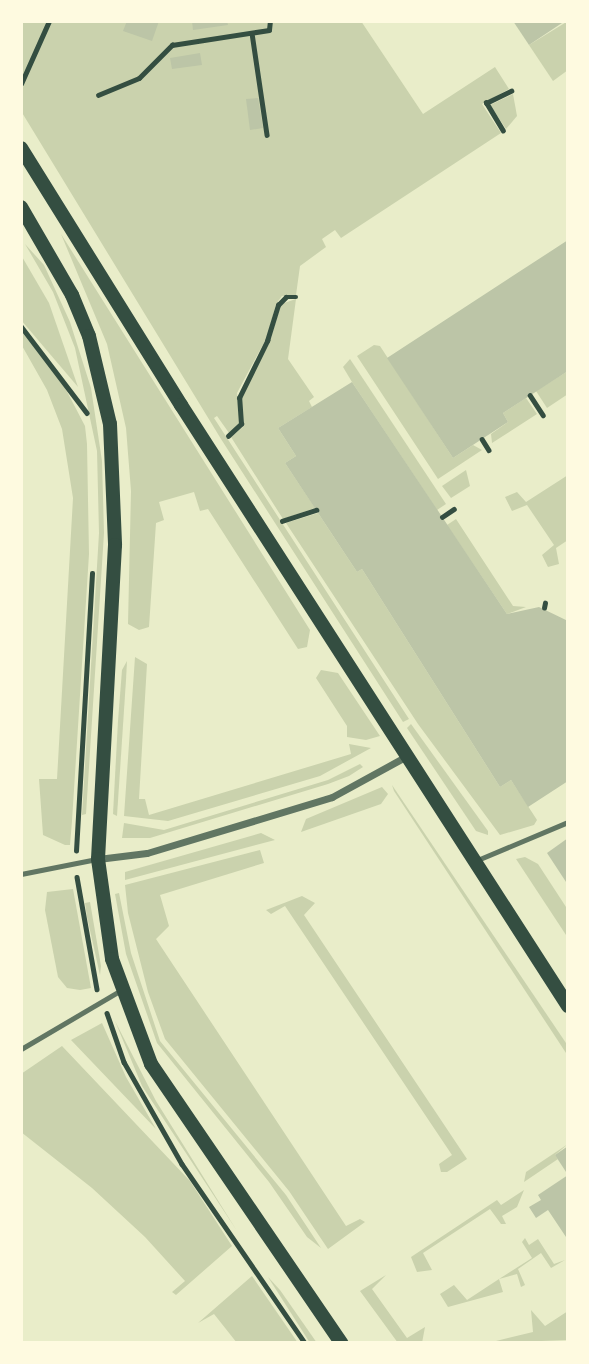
<!DOCTYPE html>
<html>
<head>
<meta charset="utf-8">
<style>
	body { margin:0 }
	#map { position:relative; width:589px; height:1364px; overflow:hidden; background:#e9edc9; font-family:Inter,sans-serif }
	div>[style] { position:absolute }
	.green>* { inset:0; background:#cad2ad }
	.building>* { inset:0; background:#bcc5a7 }
	.path>* { height:4.5px; margin:-2.25px; padding:0 2.25px; transform-origin:2.25px; border-radius:2.25px; background:#344e41 }
	.service>* { height:5px; margin:-2.5px; padding:0 2.5px; transform-origin:2.5px; border-radius:2.5px; background:#617663 }
	.minor>* { height:7px; margin:-3.5px; padding:0 3.5px; transform-origin:3.5px; border-radius:3.5px; background:#617663 }
	.secondary>* { height:14px; margin:-7px; padding:0 7px; transform-origin:7px; border-radius:7px; background:#344e41 }
	span { translate:-50% -50%; white-space:nowrap; text-align:center; line-height:1.15; -webkit-text-stroke:6px #fefae0; paint-order:stroke }
	.frame { position:absolute; inset:0; border:23px solid #fefae0; pointer-events:none }
</style>
</head>
<body>
<div id="map">
	<div class="green">
		<div style="clip-path:polygon(21px 21px,361px 21px,423px 114px,495px 67px,509px 89px,482px 104px,501px 133px,341px 238px,335px 230px,322px 239px,326px 247px,300px 266px,296px 295px,282px 296px,276px 304px,267px 337px,237px 393px,240px 424px,229px 433px,217px 416px,214px 418px,409px 719px,403px 722px,221px 439px,21px 111px)"></div>
		<div style="clip-path:polygon(568px 21px,568px 70px,553px 81px,529px 45px)"></div>
		<div style="clip-path:polygon(513px 94px,517px 116px,506px 129px,490px 105px)"></div>
		<div style="clip-path:polygon(61px 234px,310px 630px,307px 647px,298px 649px,208px 509px,200px 511px,194px 492px,159px 502px,164px 520px,156px 523px,149px 627px,139px 630px,128px 624px,131px 491px,126px 428px,107px 344px)"></div>
		<div style="clip-path:polygon(25px 244px,44px 265px,70px 322px,91px 388px,102px 461px,104px 533px,86px 814px,82px 815px,99px 533px,97px 451px,75px 348px,53px 292px)"></div>
		<div style="clip-path:polygon(21px 255px,49px 303px,78px 387px,21px 320px)"></div>
		<div style="clip-path:polygon(296px 299px,288px 359px,314px 397px,309px 401px,312px 407px,278px 428px,296px 456px,285px 463px,315px 508px,283px 519px,231px 437px,243px 427px,241px 396px,271px 338px,281px 304px)"></div>
		<div style="clip-path:polygon(21px 331px,62px 382px,85px 426px,87px 444px,89px 554px,72px 821px,70px 845px,65px 845px,43px 835px,39px 779px,57px 779px,73px 498px,62px 429px,47px 390px,21px 344px)"></div>
		<div style="clip-path:polygon(374px 345px,380px 346px,453px 458px,473px 445px,482px 450px,438px 479px,357px 356px)"></div>
		<div style="clip-path:polygon(350px 359px,446px 504px,437px 510px,352px 382px,343px 367px)"></div>
		<div style="clip-path:polygon(568px 371px,568px 394px,547px 408px,536px 391px)"></div>
		<div style="clip-path:polygon(526px 398px,537px 414px,492px 443px,491px 434px,508px 422px,503px 413px)"></div>
		<div style="clip-path:polygon(466px 470px,470px 486px,451px 498px,442px 486px)"></div>
		<div style="clip-path:polygon(568px 475px,568px 540px,556px 548px,559px 564px,548px 567px,542px 555px,554px 545px,527px 505px,512px 511px,505px 497px,517px 492px,526px 502px)"></div>
		<div style="clip-path:polygon(318px 513px,357px 572px,362px 569px,500px 787px,511px 780px,537px 820px,534px 825px,500px 835px,418px 724px,286px 523px)"></div>
		<div style="clip-path:polygon(456px 519px,513px 606px,526px 607px,507px 614px,447px 525px)"></div>
		<div style="clip-path:polygon(135px 657px,147px 664px,139px 799px,145px 799px,149px 815px,351px 754px,349px 744px,371px 748px,320px 776px,168px 821px,124px 816px)"></div>
		<div style="clip-path:polygon(127px 661px,126px 680px,117px 816px,113px 814px,118px 721px,122px 670px)"></div>
		<div style="clip-path:polygon(321px 670px,338px 673px,380px 736px,366px 740px,347px 737px,347px 726px,316px 678px)"></div>
		<div style="clip-path:polygon(411px 724px,488px 831px,488px 835px,476px 831px,407px 728px)"></div>
		<div style="clip-path:polygon(360px 764px,363px 767px,349px 776px,328px 784px,150px 838px,122px 838px,124px 823px,164px 830px,328px 780px)"></div>
		<div style="clip-path:polygon(392px 785px,568px 1046px,568px 1056px,394px 791px)"></div>
		<div style="clip-path:polygon(382px 787px,388px 794px,381px 804px,301px 832px,306px 819px)"></div>
		<div style="clip-path:polygon(261px 833px,275px 840px,125px 880px,125px 872px)"></div>
		<div style="clip-path:polygon(260px 850px,264px 863px,160px 895px,169px 926px,156px 939px,346px 1226px,360px 1219px,365px 1222px,328px 1249px,289px 1191px,165px 1039px,148px 992px,128px 913px,125px 885px)"></div>
		<div style="clip-path:polygon(525px 857px,538px 864px,568px 910px,568px 938px,516px 859px)"></div>
		<div style="clip-path:polygon(73px 889px,91px 988px,80px 990px,67px 988px,58px 977px,45px 910px,47px 892px)"></div>
		<div style="clip-path:polygon(119px 893px,131px 953px,160px 1041px,286px 1195px,321px 1248px,307px 1237px,269px 1182px,157px 1043px,126px 954px,115px 894px)"></div>
		<div style="clip-path:polygon(302px 896px,315px 903px,304px 915px,467px 1159px,447px 1172px,441px 1172px,439px 1164px,452px 1155px,285px 906px,271px 914px,266px 910px)"></div>
		<div style="clip-path:polygon(90px 902px,101px 966px,100px 975px,87px 917px,85px 903px)"></div>
		<div style="clip-path:polygon(115px 1021px,156px 1101px,237px 1231px,142px 1086px)"></div>
		<div style="clip-path:polygon(102px 1023px,126px 1077px,156px 1129px,71px 1040px)"></div>
		<div style="clip-path:polygon(62px 1046px,190px 1181px,232px 1246px,176px 1295px,172px 1292px,185px 1281px,145px 1237px,92px 1188px,21px 1132px,21px 1074px)"></div>
		<div style="clip-path:polygon(568px 1144px,555px 1155px,558px 1159px,524px 1182px,526px 1172px)"></div>
		<div style="clip-path:polygon(524px 1190px,517px 1207px,502px 1216px,506px 1224px,501px 1224px,490px 1209px,423px 1253px,432px 1270px,417px 1272px,411px 1257px,497px 1200px,501px 1205px)"></div>
		<div style="clip-path:polygon(525px 1238px,529px 1245px,538px 1239px,554px 1264px,565px 1260px,551px 1268px,541px 1253px,518px 1269px,525px 1285px,521px 1287px,517px 1274px,499px 1279px,503px 1292px,448px 1307px,440px 1294px,454px 1285px,467px 1300px,499px 1279px,532px 1258px,522px 1242px)"></div>
		<div style="clip-path:polygon(386px 1275px,372px 1289px,407px 1338px,425px 1327px,422px 1343px,398px 1343px,360px 1291px)"></div>
		<div style="clip-path:polygon(252px 1276px,298px 1343px,237px 1343px,214px 1314px,198px 1323px)"></div>
		<div style="clip-path:polygon(268px 1277px,280px 1290px,317px 1343px,310px 1343px)"></div>
		<div style="clip-path:polygon(531px 1310px,545px 1326px,568px 1311px,568px 1340px,488px 1343px,533px 1332px)"></div>
	</div>
	<div class="building">
		<div style="clip-path:polygon(127px 21px,159px 21px,152px 41px,123px 31px)"></div>
		<div style="clip-path:polygon(192px 21px,227px 21px,228px 25px,193px 30px)"></div>
		<div style="clip-path:polygon(513px 21px,565px 21px,529px 45px)"></div>
		<div style="clip-path:polygon(200px 53px,202px 65px,172px 69px,170px 58px)"></div>
		<div style="clip-path:polygon(258px 98px,263px 128px,250px 130px,246px 99px)"></div>
		<div style="clip-path:polygon(568px 240px,568px 371px,503px 413px,508px 422px,453px 458px,387px 358px)"></div>
		<div style="clip-path:polygon(352px 382px,507px 614px,539px 607px,568px 621px,568px 781px,528px 807px,511px 780px,500px 787px,362px 569px,357px 572px,285px 463px,296px 456px,278px 428px)"></div>
		<div style="clip-path:polygon(568px 838px,568px 885px,547px 853px)"></div>
		<div style="clip-path:polygon(568px 1146px,568px 1175px,555px 1155px)"></div>
		<div style="clip-path:polygon(568px 1175px,568px 1240px,548px 1210px,536px 1218px,529px 1207px,541px 1200px,538px 1195px)"></div>
	</div>
	<div class="path">
		<div style="left:252px;top:33px;width:103px;rotate:81.6deg"></div>
		<div style="left:21px;top:84px;width:69px;rotate:-66deg"></div>
		<div style="left:98px;top:95px;width:44px;rotate:-22.5deg"></div>
		<div style="left:139px;top:78px;width:47px;rotate:-45deg"></div>
		<div style="left:172px;top:45px;width:98px;rotate:-8.8deg"></div>
		<div style="left:269px;top:30px;width:9px;rotate:-84deg"></div>
		<div style="left:503px;top:131px;width:33px;rotate:-121deg"></div>
		<div style="left:486px;top:103px;width:28px;rotate:-26deg"></div>
		<div style="left:21px;top:326px;width:109px;rotate:52.8deg"></div>
		<div style="left:530px;top:395px;width:24px;rotate:57deg"></div>
		<div style="left:228px;top:436px;width:18px;rotate:-43deg"></div>
		<div style="left:241px;top:424px;width:26px;rotate:-94deg"></div>
		<div style="left:239px;top:398px;width:64px;rotate:-63.8deg"></div>
		<div style="left:267px;top:341px;width:38px;rotate:-73deg"></div>
		<div style="left:278px;top:305px;width:11px;rotate:-45deg"></div>
		<div style="left:286px;top:297px;width:10px"></div>
		<div style="left:482px;top:439px;width:13px;rotate:58deg"></div>
		<div style="left:442px;top:517px;width:14px;rotate:-34deg"></div>
		<div style="left:282px;top:521px;width:36px;rotate:-18deg"></div>
		<div style="left:544px;top:608px;width:5px;rotate:-79deg"></div>
		<div style="left:76px;top:851px;width:278px;rotate:-86.7deg"></div>
		<div style="left:77px;top:877px;width:114px;rotate:79.9deg"></div>
		<div style="left:107px;top:1013px;width:52px;rotate:70.9deg"></div>
		<div style="left:124px;top:1062px;width:117px;rotate:60.4deg"></div>
		<div style="left:182px;top:1164px;width:217px;rotate:55.5deg"></div>
	</div>
	<div class="service">
		<div style="left:475px;top:861px;width:101px;rotate:-22.8deg"></div>
		<div style="left:21px;top:874px;width:77px;rotate:-11.2deg"></div>
		<div style="left:21px;top:1049px;width:116px;rotate:-30.5deg"></div>
	</div>
	<div class="minor">
		<div style="left:98px;top:859px;width:49px;rotate:-7deg"></div>
		<div style="left:147px;top:853px;width:193px;rotate:-16.8deg"></div>
		<div style="left:332px;top:797px;width:85px;rotate:-28.7deg"></div>
	</div>
	<div class="secondary">
		<div style="left:21px;top:148px;width:303px;rotate:58.1deg"></div>
		<div style="left:181px;top:405px;width:715px;rotate:57.22deg"></div>
		<div style="left:21px;top:207px;width:102px;rotate:59.9deg"></div>
		<div style="left:72px;top:295px;width:44px;rotate:67.5deg"></div>
		<div style="left:89px;top:336px;width:90px;rotate:76.6deg"></div>
		<div style="left:110px;top:424px;width:121px;rotate:87.6deg"></div>
		<div style="left:115px;top:545px;width:314px;rotate:93.1deg"></div>
		<div style="left:98px;top:859px;width:101px;rotate:82deg"></div>
		<div style="left:112px;top:959px;width:112px;rotate:69.6deg"></div>
		<div style="left:151px;top:1064px;width:338px;rotate:55.7deg"></div>
	</div>
	<div class="frame"></div>
</div>
</body>
</html>
